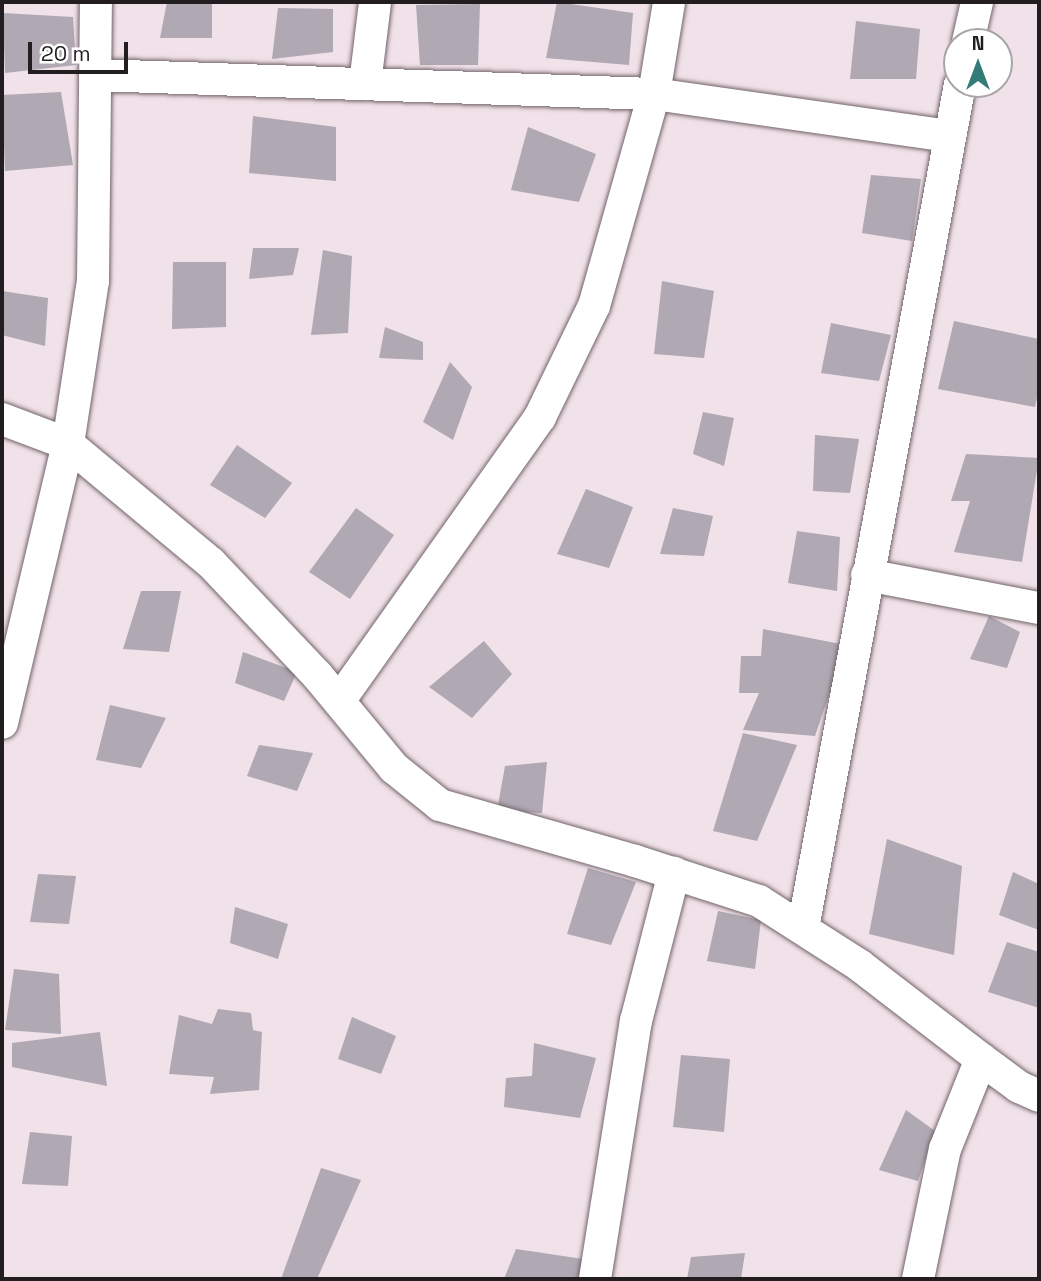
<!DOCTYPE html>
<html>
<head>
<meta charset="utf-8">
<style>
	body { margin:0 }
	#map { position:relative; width:1041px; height:1281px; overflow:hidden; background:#f1e1e8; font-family:"Space Grotesk",sans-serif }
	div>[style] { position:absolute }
	.building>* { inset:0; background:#b0a8b3 }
	.roads { filter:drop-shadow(0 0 2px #71646a) drop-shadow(0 0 2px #71646a) }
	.street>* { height:32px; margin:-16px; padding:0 16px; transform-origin:16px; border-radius:16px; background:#fff }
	span { translate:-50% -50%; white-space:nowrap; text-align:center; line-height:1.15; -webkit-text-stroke:7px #fff; paint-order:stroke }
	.frame { position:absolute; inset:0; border:4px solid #221d1f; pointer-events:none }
	.north { position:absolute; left:943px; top:28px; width:70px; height:70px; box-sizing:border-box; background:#fff; border:2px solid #a7a5a5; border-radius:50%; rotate:0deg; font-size:19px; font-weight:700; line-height:28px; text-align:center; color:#221d1f }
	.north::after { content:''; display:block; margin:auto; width:24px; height:32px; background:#337b77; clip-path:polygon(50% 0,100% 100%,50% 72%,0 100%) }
	.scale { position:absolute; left:28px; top:42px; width:100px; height:32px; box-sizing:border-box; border:4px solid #221d1f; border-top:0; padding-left:9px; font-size:21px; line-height:24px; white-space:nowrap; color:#221d1f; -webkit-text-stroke:5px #fff; paint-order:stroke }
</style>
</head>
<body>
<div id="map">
	<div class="building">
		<div style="clip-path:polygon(167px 2px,212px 2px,212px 38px,160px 38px)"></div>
		<div style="clip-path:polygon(557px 2px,633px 13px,629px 65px,546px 58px)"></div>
		<div style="clip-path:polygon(480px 4px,478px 65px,420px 65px,416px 5px)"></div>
		<div style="clip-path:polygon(278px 8px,333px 9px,333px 52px,272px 59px)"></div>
		<div style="clip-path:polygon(3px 13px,73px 17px,76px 65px,5px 73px)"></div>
		<div style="clip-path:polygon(856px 21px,920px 29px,916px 79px,850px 79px)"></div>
		<div style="clip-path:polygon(61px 92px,73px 165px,5px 171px,2px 95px)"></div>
		<div style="clip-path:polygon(253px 116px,336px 127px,336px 181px,249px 173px)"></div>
		<div style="clip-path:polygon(528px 127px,596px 154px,579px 202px,511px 190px)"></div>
		<div style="clip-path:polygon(871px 175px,921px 179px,912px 241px,862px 233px)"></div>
		<div style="clip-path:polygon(253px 248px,299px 248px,293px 275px,249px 279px)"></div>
		<div style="clip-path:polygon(323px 250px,352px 256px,348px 333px,311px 335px)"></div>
		<div style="clip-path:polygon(173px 262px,226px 262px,226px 327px,172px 329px)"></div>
		<div style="clip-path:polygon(662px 281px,714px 291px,704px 358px,654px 354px)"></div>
		<div style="clip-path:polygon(2px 291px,48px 298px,45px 346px,2px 335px)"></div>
		<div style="clip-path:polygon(954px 321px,1039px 339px,1039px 389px,1035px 407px,938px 389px)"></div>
		<div style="clip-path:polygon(831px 323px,891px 335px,879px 381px,821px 373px)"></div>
		<div style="clip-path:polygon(385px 327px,423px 342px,423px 360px,379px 358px)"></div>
		<div style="clip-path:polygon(450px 362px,472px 387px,453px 440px,423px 422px)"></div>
		<div style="clip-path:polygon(703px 412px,734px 418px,724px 466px,693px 454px)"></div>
		<div style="clip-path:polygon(815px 435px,859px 439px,850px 493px,813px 491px)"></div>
		<div style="clip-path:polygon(237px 445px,292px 483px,265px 518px,210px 485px)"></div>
		<div style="clip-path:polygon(966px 454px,1039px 458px,1022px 562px,954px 552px,970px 501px,951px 501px)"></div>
		<div style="clip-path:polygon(586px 489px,633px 507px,609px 568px,557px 554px)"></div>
		<div style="clip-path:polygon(356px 508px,394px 535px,350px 599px,309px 572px)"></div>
		<div style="clip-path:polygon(673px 508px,713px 516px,704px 556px,660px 554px)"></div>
		<div style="clip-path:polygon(797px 531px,840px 537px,837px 591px,788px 583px)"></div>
		<div style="clip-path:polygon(141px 591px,181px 591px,169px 652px,123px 649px)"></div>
		<div style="clip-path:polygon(989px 616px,1020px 632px,1007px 668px,970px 659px)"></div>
		<div style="clip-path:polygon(763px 629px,846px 645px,815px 736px,743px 730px,759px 693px,739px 693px,741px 656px,761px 656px)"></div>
		<div style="clip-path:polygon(484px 641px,512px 674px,472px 718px,429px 687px)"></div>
		<div style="clip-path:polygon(243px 652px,297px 672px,284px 701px,235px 683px)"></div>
		<div style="clip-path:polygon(110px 705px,166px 718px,141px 768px,96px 760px)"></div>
		<div style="clip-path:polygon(743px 733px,797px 745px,757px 841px,713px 831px)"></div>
		<div style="clip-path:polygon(259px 745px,313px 753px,297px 791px,247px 776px)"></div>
		<div style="clip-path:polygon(547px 762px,542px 813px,497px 811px,505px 766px)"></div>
		<div style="clip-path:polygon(887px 839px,962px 866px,954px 955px,869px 934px)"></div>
		<div style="clip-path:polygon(588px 868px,636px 882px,611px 945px,567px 934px)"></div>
		<div style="clip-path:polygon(1013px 872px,1039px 884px,1039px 930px,999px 915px)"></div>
		<div style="clip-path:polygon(38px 874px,76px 876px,69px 924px,30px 922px)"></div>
		<div style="clip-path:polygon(235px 907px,288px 924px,278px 959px,230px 943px)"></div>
		<div style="clip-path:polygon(718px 911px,761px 920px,755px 969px,707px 961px)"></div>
		<div style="clip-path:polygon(1007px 942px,1039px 952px,1039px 1008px,988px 992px)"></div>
		<div style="clip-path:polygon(14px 969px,59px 974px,61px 1034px,5px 1030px)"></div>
		<div style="clip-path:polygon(218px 1009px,251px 1013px,253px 1030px,262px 1032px,259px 1090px,210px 1094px,214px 1077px,169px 1074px,179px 1015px,212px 1024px)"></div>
		<div style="clip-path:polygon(352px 1017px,396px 1036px,381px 1074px,338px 1059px)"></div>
		<div style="clip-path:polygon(100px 1032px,107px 1086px,12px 1067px,12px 1043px)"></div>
		<div style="clip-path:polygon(534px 1043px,596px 1058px,580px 1118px,504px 1107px,506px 1078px,532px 1076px)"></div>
		<div style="clip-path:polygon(681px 1055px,730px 1059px,724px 1132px,673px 1127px)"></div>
		<div style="clip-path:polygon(906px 1110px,935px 1131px,918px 1181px,879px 1170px)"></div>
		<div style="clip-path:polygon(30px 1132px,72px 1136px,68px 1186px,22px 1184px)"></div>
		<div style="clip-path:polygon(321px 1168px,361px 1180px,317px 1279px,281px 1279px)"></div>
		<div style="clip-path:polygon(516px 1249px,583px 1259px,578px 1279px,504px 1279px)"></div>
		<div style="clip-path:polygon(745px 1253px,741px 1279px,687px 1279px,691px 1257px)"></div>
	</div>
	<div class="roads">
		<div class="street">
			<div style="left:968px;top:42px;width:41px;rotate:-77.3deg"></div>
			<div style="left:95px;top:75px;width:559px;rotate:1.95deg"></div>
			<div style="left:654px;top:94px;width:297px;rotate:8.1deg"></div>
			<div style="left:365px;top:84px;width:83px;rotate:-83deg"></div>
			<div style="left:2px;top:419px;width:71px;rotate:20.7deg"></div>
			<div style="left:68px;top:444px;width:186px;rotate:39.8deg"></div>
			<div style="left:211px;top:563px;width:154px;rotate:46.6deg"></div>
			<div style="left:317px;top:675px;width:121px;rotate:50.4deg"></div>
			<div style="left:394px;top:768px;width:59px;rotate:38.8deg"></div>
			<div style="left:440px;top:805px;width:203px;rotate:16deg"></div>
			<div style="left:635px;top:861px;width:130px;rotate:17.9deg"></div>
			<div style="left:759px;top:901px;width:119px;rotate:32.6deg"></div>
			<div style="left:859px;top:965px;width:154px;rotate:37.6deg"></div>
			<div style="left:981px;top:1059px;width:47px;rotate:36.4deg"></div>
			<div style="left:1019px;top:1087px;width:22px;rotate:24deg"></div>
			<div style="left:867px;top:575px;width:175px;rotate:10.9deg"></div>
			<div style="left:339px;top:701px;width:348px;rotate:-54.7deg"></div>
			<div style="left:540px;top:417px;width:123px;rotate:-64.1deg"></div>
			<div style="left:594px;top:306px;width:220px;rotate:-74.2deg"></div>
			<div style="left:654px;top:94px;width:93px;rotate:-80.7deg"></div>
			<div style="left:2px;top:723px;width:287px;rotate:-76.7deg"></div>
			<div style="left:68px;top:444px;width:165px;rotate:-81.3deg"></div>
			<div style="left:93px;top:281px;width:279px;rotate:-89.4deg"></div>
			<div style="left:803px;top:928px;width:858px;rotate:-79.46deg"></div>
			<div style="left:595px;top:1279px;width:261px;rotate:-81deg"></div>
			<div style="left:636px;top:1021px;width:153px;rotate:-75.6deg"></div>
			<div style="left:918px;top:1279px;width:133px;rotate:-78.3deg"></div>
			<div style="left:945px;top:1149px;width:97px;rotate:-68.2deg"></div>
		</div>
	</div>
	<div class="frame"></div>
	<div class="north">N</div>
	<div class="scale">20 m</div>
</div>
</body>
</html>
